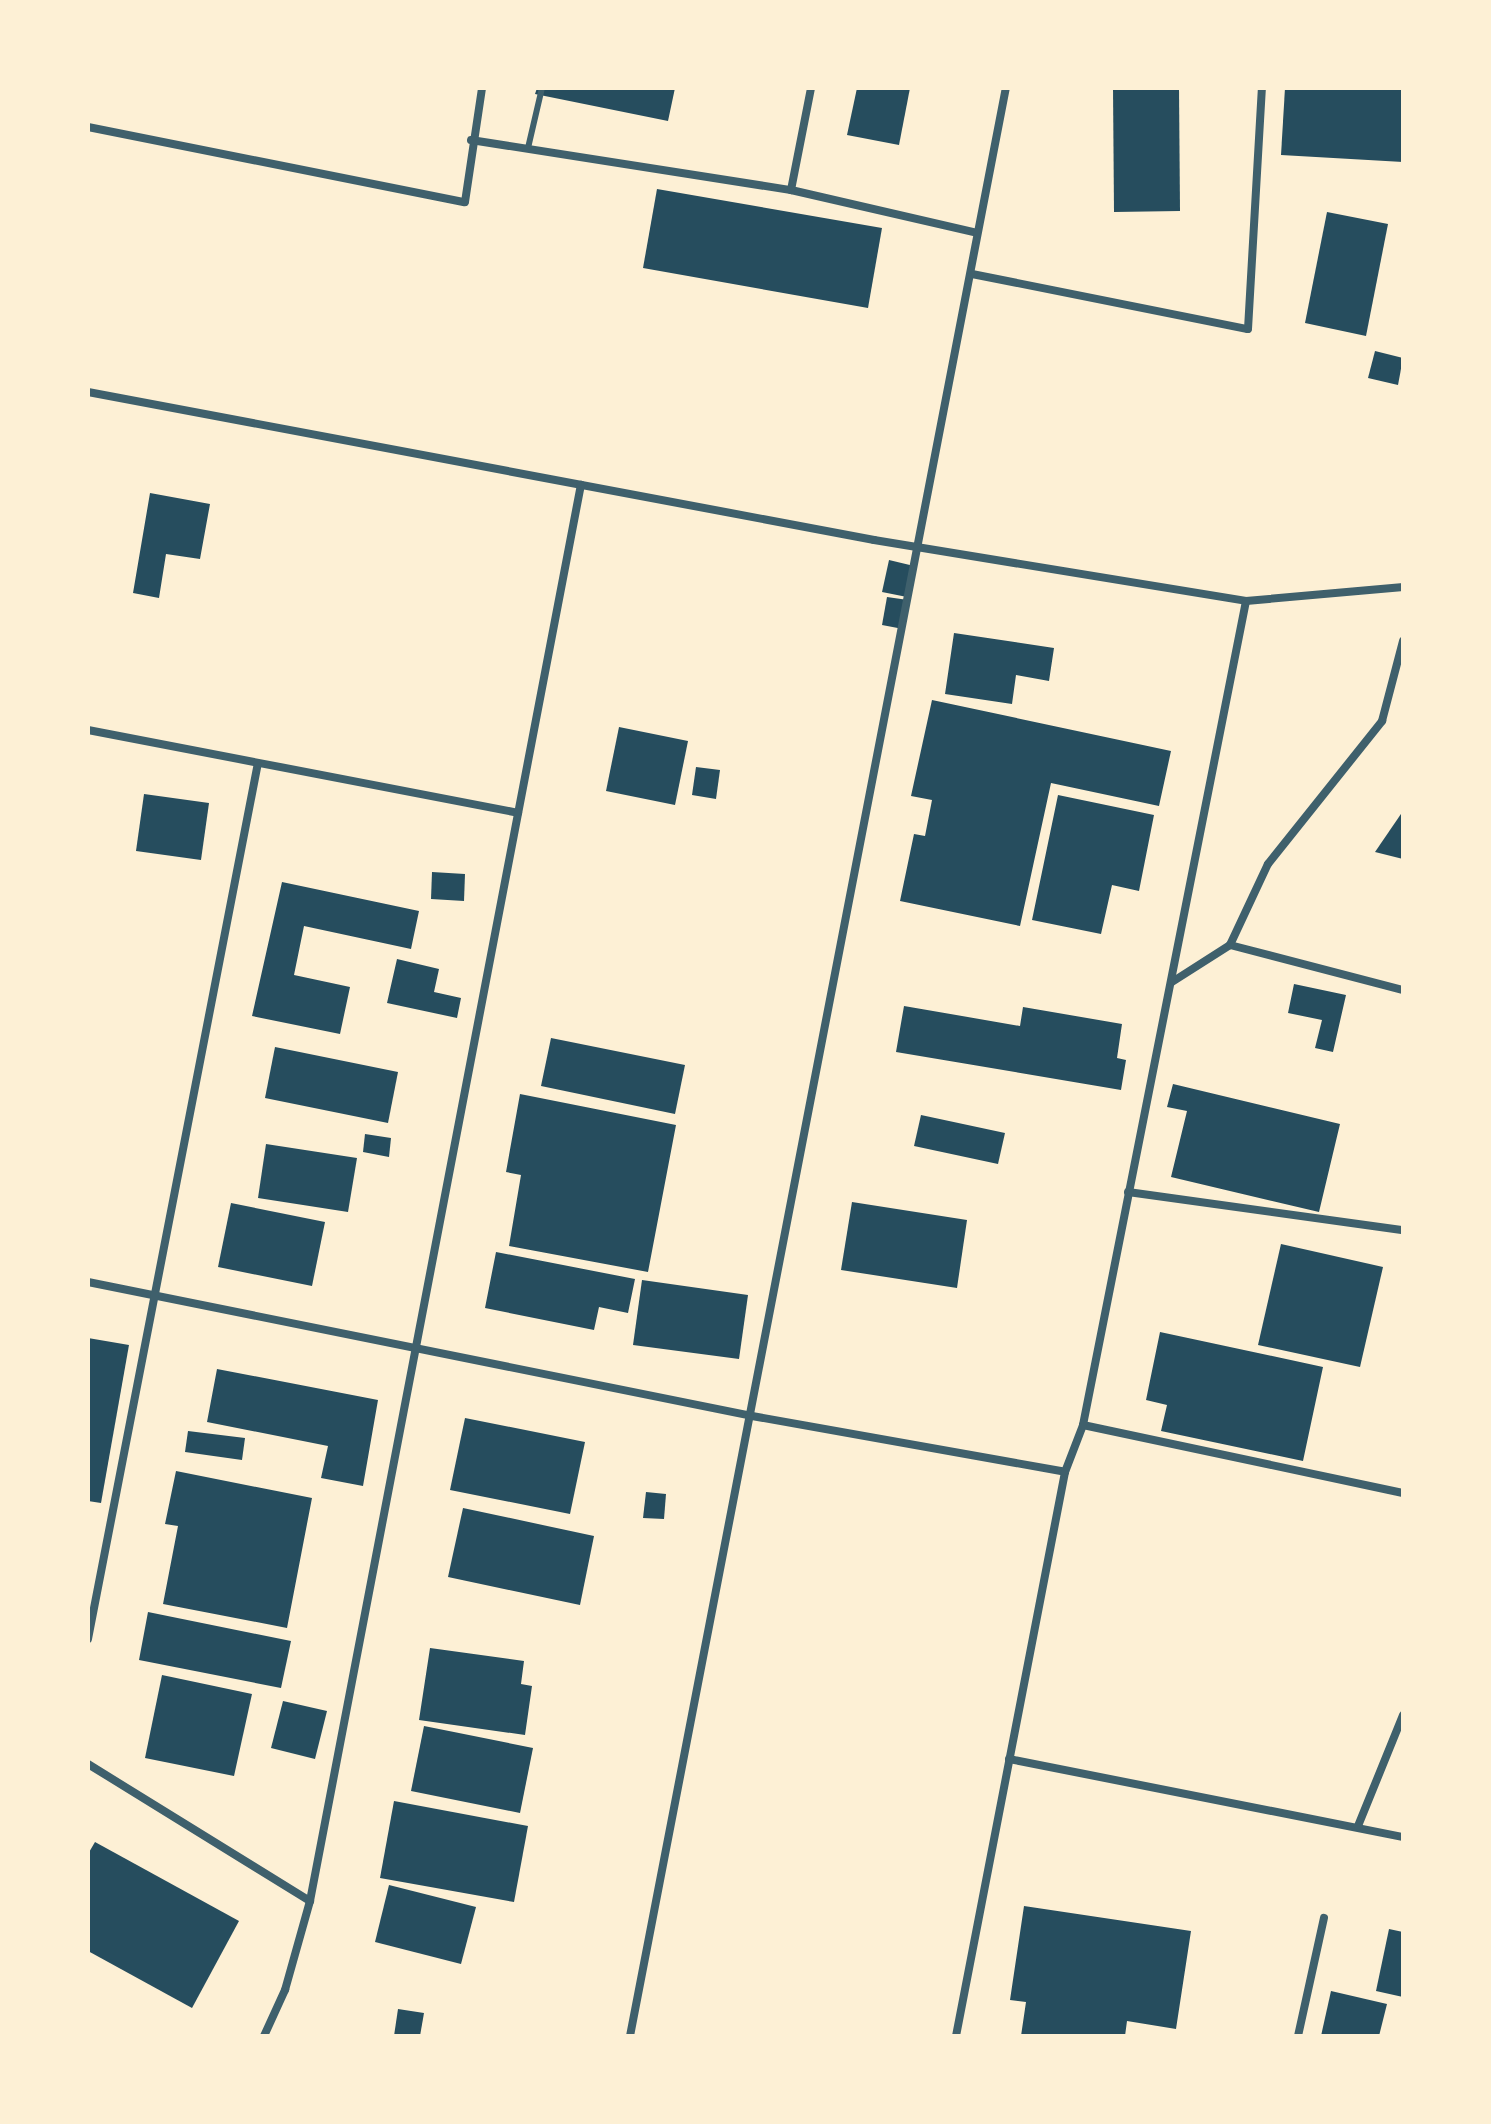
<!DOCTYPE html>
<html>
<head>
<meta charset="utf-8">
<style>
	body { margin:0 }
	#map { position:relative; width:1491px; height:2124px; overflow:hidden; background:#fdf0d5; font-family:Rubik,sans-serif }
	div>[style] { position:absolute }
	.building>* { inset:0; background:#264d5e }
	.service>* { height:6px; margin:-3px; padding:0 3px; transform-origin:3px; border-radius:3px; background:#3f606c }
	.minor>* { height:8px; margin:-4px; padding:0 4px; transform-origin:4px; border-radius:4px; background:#3f606c }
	span { translate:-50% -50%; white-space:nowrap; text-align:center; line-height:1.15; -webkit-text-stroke:6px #fdf0d5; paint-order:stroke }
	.frame { position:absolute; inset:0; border:90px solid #fdf0d5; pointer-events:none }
</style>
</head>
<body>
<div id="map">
	<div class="building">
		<div style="clip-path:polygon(537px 88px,675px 88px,668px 121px,535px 94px)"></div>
		<div style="clip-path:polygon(857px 88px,910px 88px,899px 145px,847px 135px)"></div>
		<div style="clip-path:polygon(1113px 88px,1179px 88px,1180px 211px,1114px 212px)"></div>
		<div style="clip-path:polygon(1285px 88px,1403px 88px,1403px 162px,1281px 155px)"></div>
		<div style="clip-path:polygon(657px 189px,882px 228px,868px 308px,643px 268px)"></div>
		<div style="clip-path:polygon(1327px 212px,1388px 224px,1366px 336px,1305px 323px)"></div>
		<div style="clip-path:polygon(1375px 351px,1403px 358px,1398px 385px,1368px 378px)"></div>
		<div style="clip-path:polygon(150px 493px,210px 504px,200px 559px,166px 554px,159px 598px,133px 593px)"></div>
		<div style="clip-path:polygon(889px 560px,914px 566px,907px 597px,882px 592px)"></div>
		<div style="clip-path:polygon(887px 597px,908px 600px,903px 629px,882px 625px)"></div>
		<div style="clip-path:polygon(954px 633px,1054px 648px,1049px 681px,1016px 675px,1012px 704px,945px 694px)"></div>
		<div style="clip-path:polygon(932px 700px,1171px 751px,1159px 806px,1051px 783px,1020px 926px,900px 901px,914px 834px,925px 836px,932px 800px,911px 796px)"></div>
		<div style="clip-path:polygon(619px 727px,688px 741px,675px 805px,606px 791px)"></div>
		<div style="clip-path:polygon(696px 767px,720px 770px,716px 799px,692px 795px)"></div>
		<div style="clip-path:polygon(144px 794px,209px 803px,201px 860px,136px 851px)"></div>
		<div style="clip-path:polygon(1058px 795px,1154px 815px,1139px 891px,1112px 885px,1101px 934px,1032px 920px)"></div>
		<div style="clip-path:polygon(1403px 811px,1403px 859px,1375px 852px)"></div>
		<div style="clip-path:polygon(432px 872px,465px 874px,464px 901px,431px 899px)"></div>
		<div style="clip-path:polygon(282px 882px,419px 911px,411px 949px,304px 926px,294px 975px,350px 987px,340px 1034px,252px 1016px)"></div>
		<div style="clip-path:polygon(397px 959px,439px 969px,434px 992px,461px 998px,457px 1018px,387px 1003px)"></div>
		<div style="clip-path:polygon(1294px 984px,1346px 995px,1333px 1052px,1315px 1048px,1322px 1020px,1288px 1013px)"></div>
		<div style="clip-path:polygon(904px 1006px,1020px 1026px,1023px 1007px,1122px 1024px,1117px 1058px,1126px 1060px,1121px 1090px,896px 1052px)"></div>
		<div style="clip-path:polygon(551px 1038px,685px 1065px,675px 1114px,541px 1086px)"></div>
		<div style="clip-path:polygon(275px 1047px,398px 1072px,388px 1123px,265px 1098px)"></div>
		<div style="clip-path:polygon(1173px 1084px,1340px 1124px,1319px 1212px,1171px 1177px,1187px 1111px,1167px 1107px)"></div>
		<div style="clip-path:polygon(520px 1094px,676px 1125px,648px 1272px,509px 1246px,521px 1175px,506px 1172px)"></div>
		<div style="clip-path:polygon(921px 1115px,1005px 1133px,998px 1164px,914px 1146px)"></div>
		<div style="clip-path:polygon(365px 1134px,391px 1138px,389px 1157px,363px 1152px)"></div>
		<div style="clip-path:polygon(266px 1144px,357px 1158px,348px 1212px,258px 1198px)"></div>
		<div style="clip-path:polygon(852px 1202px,967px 1220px,957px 1288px,841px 1270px)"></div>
		<div style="clip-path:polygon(231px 1203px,325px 1222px,312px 1286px,218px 1267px)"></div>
		<div style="clip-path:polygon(1281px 1244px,1383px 1267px,1360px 1367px,1258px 1345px)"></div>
		<div style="clip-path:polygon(496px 1252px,635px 1279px,628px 1313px,599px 1307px,594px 1330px,485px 1308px)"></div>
		<div style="clip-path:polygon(642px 1280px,748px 1295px,739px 1359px,633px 1345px)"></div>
		<div style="clip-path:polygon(1160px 1332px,1323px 1367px,1303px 1461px,1161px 1431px,1167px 1405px,1146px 1400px)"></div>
		<div style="clip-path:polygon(88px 1338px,129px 1345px,101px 1503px,88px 1501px)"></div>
		<div style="clip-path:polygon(217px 1369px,378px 1400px,363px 1486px,321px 1478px,328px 1446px,207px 1422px)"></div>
		<div style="clip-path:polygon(465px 1418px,585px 1442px,570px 1514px,450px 1490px)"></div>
		<div style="clip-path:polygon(188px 1431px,245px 1438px,242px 1460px,185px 1452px)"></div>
		<div style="clip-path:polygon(176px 1471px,312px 1498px,287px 1628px,163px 1604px,178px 1526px,165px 1524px)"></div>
		<div style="clip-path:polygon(646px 1492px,666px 1494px,664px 1519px,643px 1518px)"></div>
		<div style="clip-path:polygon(463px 1508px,594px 1536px,580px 1605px,448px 1577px)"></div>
		<div style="clip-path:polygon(148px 1612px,291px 1641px,281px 1688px,139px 1660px)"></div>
		<div style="clip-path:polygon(430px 1648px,524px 1661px,521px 1684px,532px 1686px,525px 1735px,419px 1720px)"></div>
		<div style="clip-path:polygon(162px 1675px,252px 1694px,234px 1776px,145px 1758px)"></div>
		<div style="clip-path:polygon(283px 1701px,327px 1711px,315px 1759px,271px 1748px)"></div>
		<div style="clip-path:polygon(424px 1726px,533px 1748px,520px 1813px,411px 1791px)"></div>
		<div style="clip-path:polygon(394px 1801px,528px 1826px,514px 1902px,380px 1878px)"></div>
		<div style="clip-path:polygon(95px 1842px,239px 1921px,192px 2008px,88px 1951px,88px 1854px)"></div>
		<div style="clip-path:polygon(389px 1885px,476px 1907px,461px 1964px,375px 1942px)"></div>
		<div style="clip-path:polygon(1024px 1906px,1191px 1931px,1176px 2029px,1127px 2021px,1125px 2036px,1021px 2036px,1026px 2002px,1010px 2000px)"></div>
		<div style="clip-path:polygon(1389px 1929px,1403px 1932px,1403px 1997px,1376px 1991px)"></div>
		<div style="clip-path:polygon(1331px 1991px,1387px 2004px,1379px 2036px,1321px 2036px)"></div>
		<div style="clip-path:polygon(398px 2009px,424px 2013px,420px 2036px,394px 2036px)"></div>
	</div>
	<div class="service">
		<div style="left:528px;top:148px;width:62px;rotate:-76.9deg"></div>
	</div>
	<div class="minor">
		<div style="left:88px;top:127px;width:384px;rotate:11.3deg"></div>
		<div style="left:465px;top:202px;width:115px;rotate:-81.5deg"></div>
		<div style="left:471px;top:140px;width:324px;rotate:8.9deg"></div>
		<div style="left:791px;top:190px;width:191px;rotate:13deg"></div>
		<div style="left:791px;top:190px;width:104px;rotate:-78.9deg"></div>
		<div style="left:972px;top:274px;width:281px;rotate:11.3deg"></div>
		<div style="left:1248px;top:329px;width:241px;rotate:-86.7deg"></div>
		<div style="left:88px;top:392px;width:800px;rotate:10.66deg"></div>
		<div style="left:874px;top:540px;width:377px;rotate:9.3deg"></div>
		<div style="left:1246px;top:601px;width:158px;rotate:-5.1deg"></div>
		<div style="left:88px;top:730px;width:438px;rotate:10.9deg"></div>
		<div style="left:1230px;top:945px;width:179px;rotate:14.6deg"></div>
		<div style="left:1172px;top:982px;width:69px;rotate:-32.5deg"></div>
		<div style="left:1230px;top:945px;width:89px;rotate:-64.9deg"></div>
		<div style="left:1268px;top:864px;width:183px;rotate:-51.4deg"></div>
		<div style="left:1382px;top:721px;width:83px;rotate:-75.3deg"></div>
		<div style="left:1128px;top:1192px;width:278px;rotate:7.9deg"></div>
		<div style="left:88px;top:1282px;width:677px;rotate:11.41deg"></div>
		<div style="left:752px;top:1416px;width:318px;rotate:10.1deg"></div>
		<div style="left:1083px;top:1425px;width:327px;rotate:12deg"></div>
		<div style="left:88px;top:1639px;width:892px;rotate:-79.02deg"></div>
		<div style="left:1009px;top:1759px;width:402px;rotate:11.2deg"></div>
		<div style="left:88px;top:1764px;width:261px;rotate:31.7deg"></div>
		<div style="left:1358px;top:1826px;width:120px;rotate:-67.9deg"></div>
		<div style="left:264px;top:2036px;width:51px;rotate:-65.5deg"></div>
		<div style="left:285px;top:1990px;width:92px;rotate:-74.3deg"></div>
		<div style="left:310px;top:1901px;width:1442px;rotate:-79.17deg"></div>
		<div style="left:630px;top:2036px;width:1984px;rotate:-79.08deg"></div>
		<div style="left:956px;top:2036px;width:574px;rotate:-79.06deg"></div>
		<div style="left:1065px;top:1472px;width:50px;rotate:-69deg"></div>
		<div style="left:1083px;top:1425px;width:840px;rotate:-78.81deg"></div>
		<div style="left:1298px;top:2036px;width:121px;rotate:-77.6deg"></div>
	</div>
	<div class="frame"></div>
</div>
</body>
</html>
